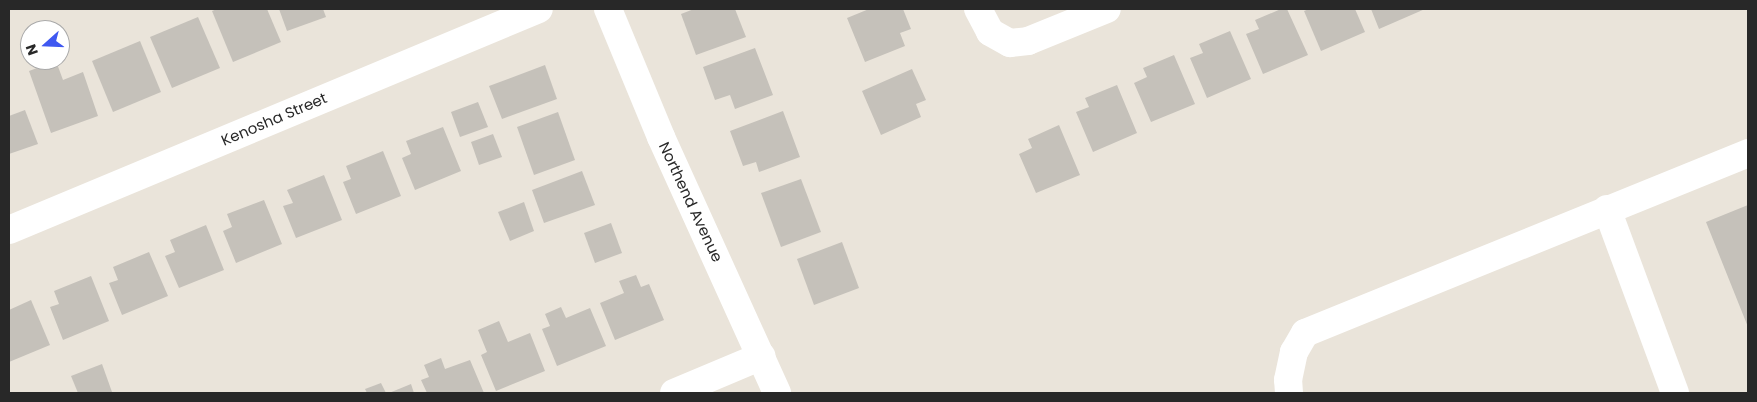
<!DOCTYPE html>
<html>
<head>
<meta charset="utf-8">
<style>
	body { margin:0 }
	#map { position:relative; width:1757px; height:402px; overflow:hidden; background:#eae4da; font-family:Poppins,sans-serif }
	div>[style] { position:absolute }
	.building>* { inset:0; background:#c5c1ba }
	.minor>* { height:28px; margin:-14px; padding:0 14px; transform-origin:14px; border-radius:14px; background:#fff }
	span { translate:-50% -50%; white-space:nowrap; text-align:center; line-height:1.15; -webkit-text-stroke:4.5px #fff; paint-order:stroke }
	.street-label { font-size:15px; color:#282828 }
	.frame { position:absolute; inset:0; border:10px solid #282828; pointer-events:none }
	.north { position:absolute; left:20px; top:20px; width:50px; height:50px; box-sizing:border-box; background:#fff; border:1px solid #a9a9a9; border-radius:50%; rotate:250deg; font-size:14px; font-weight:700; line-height:20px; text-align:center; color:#282828 }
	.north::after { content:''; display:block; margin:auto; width:18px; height:22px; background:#3f58f1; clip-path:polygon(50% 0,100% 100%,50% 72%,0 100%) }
</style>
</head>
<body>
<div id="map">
	<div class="building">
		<div style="clip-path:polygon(217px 9px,267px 9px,281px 42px,233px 62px,212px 11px)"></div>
		<div style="clip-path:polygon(279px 9px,323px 9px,326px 17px,287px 31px)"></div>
		<div style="clip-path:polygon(694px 9px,735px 9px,746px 37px,696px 55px,681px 14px)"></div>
		<div style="clip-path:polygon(869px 9px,903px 9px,911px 29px,900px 33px,905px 46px,865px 62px,847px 18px)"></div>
		<div style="clip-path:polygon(1281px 9px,1287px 9px,1308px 55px,1263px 74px,1246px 34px,1259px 29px,1255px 20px)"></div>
		<div style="clip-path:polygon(1309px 9px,1355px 9px,1365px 32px,1321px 51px,1304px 11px)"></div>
		<div style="clip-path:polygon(1371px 9px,1425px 9px,1379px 29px)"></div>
		<div style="clip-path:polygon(198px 17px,220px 68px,172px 88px,150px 37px)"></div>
		<div style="clip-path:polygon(1230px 31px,1251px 79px,1207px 98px,1190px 58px,1203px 53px,1199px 44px)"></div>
		<div style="clip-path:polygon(140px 41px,161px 92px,113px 112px,92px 61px)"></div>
		<div style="clip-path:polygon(755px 48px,773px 95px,735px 109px,730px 95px,715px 100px,703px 67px)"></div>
		<div style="clip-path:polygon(1174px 55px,1195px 104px,1151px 122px,1134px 83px,1147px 77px,1143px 68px)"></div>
		<div style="clip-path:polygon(56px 61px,63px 80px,83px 72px,98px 116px,51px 133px,29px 71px)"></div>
		<div style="clip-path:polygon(545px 65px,557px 99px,502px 119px,489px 86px)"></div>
		<div style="clip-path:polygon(912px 69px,926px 100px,916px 104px,921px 117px,881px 135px,862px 91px)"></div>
		<div style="clip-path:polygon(1117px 85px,1137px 133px,1093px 152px,1076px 112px,1089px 107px,1085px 98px)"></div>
		<div style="clip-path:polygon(478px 102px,488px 127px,460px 137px,451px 112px)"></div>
		<div style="clip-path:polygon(25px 110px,38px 144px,9px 154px,9px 116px)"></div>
		<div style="clip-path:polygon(783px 111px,800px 157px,759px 172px,756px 162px,743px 166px,730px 131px)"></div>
		<div style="clip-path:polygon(558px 112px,575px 160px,534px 175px,517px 127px)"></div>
		<div style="clip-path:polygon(1059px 125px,1080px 175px,1036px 193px,1019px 154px,1032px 148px,1028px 139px)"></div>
		<div style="clip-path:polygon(443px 127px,461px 171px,415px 190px,402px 158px,411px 154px,406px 141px)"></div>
		<div style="clip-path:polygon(493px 134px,502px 157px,479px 165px,471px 142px)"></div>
		<div style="clip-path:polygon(383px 151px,401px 196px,356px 214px,343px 182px,351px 179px,346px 166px)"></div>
		<div style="clip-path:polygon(582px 171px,595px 205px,544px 223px,532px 190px)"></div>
		<div style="clip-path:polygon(324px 175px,342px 220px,296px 238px,283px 206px,293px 203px,287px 190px)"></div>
		<div style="clip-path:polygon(801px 179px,821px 232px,781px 247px,761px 193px)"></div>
		<div style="clip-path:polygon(264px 200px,282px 244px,236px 263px,223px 231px,232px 227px,227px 214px)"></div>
		<div style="clip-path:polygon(524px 202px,534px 231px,510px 241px,498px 212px)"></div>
		<div style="clip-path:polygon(1748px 205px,1748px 327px,1706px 222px)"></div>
		<div style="clip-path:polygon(611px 223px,622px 253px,595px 263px,584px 233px)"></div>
		<div style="clip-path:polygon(206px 225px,224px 270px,179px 288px,165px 256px,175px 252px,170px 240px)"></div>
		<div style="clip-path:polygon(842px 242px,859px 288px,814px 305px,797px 259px)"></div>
		<div style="clip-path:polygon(149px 252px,168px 296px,122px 315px,109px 283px,118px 280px,113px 267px)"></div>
		<div style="clip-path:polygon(636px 275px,641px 287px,649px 284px,664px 320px,615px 340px,600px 303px,624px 293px,619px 281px)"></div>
		<div style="clip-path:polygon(91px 276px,109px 321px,63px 340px,50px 307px,59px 304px,54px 291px)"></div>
		<div style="clip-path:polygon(31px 300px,50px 345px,9px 362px,9px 310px)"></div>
		<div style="clip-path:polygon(561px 307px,566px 318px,590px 308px,606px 346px,557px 366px,542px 329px,550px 326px,545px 314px)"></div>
		<div style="clip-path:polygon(499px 321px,508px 342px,530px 333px,545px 371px,496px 391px,481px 355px,487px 352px,478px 330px)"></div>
		<div style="clip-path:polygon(441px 358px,445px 369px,470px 360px,484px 393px,427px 393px,421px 380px,429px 377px,424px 365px)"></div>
		<div style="clip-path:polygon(102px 364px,112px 392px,78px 393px,71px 376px)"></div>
		<div style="clip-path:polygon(381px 383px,386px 393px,367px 393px,365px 389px)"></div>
		<div style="clip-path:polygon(411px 384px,414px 393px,389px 393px)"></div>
	</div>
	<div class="minor">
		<div style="left:608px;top:9px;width:139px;rotate:67.5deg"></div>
		<div style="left:661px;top:137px;width:281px;rotate:65.6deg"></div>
		<div style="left:978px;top:9px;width:26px;rotate:62deg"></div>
		<div style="left:990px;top:32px;width:23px;rotate:29deg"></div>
		<div style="left:1010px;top:43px;width:18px;rotate:-6deg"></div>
		<div style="left:1028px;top:41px;width:85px;rotate:-22.1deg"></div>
		<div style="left:1607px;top:209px;width:196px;rotate:69.7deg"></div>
		<div style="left:9px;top:230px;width:574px;rotate:-22.64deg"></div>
		<div style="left:674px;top:393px;width:95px;rotate:-22.8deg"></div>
		<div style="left:1289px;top:393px;width:13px;rotate:-94deg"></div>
		<div style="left:1288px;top:380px;width:29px;rotate:-78deg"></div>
		<div style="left:1294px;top:352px;width:22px;rotate:-60deg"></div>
		<div style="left:1305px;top:333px;width:478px;rotate:-22.1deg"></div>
	</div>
	<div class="street-label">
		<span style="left:274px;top:119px;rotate:-23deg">Kenosha Street</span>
		<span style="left:691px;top:202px;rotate:65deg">Northend Avenue</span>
	</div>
	<div class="frame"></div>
	<div class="north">N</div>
</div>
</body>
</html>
